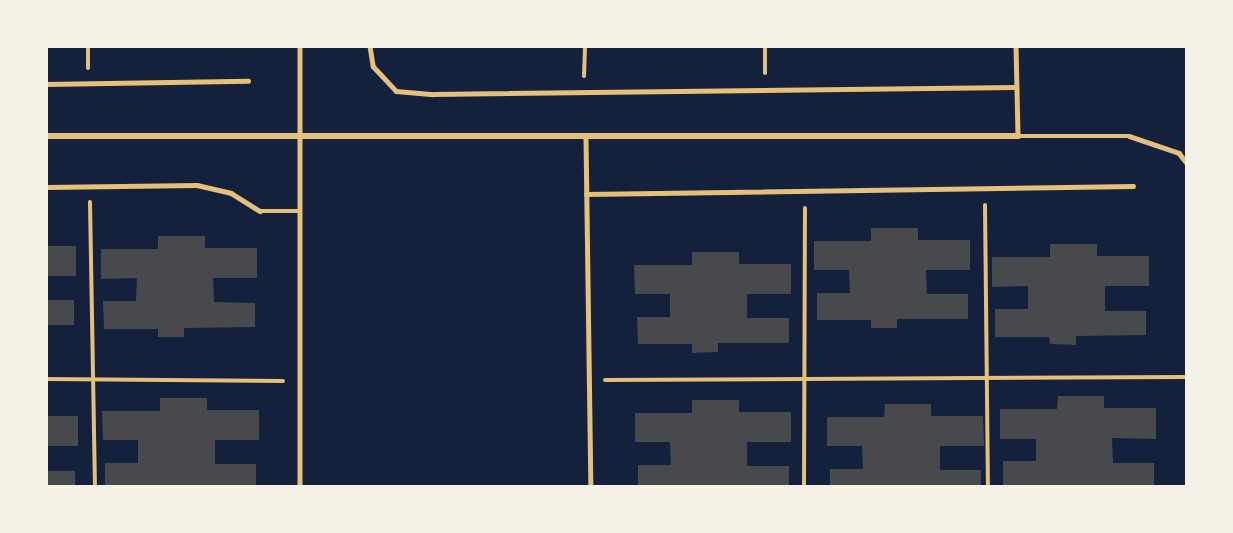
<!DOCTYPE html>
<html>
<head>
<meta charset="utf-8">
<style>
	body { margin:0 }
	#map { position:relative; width:1233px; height:533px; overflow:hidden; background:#14213d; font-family:Helvetica,sans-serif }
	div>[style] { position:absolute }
	.building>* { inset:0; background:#48494c }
	.path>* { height:4px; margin:-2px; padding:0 2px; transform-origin:2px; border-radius:2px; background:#e5c07b }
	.service>* { height:4.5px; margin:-2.25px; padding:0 2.25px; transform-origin:2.25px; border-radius:2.25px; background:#e5c07b }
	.minor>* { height:6px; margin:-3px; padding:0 3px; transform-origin:3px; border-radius:3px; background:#e5c07b }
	span { translate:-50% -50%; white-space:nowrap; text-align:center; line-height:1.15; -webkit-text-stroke:6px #f6f1e7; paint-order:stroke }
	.frame { position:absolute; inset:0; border:48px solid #f6f1e7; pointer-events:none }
</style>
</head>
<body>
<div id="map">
	<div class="building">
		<div style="clip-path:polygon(871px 228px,918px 228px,918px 240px,970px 240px,970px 270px,926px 270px,927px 294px,968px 294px,968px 319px,897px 319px,897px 328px,871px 328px,871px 320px,817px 320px,817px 293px,850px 293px,849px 270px,814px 270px,814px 241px,871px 241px)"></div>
		<div style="clip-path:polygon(158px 236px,205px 236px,205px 248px,257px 248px,257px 278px,213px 278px,214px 302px,255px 303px,255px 327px,184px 328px,184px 337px,158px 337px,158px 329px,104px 329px,103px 301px,136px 301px,137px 278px,101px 279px,101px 249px,158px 249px)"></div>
		<div style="clip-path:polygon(1050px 244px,1097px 244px,1097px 256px,1149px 256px,1149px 286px,1105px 286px,1105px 311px,1146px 311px,1146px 335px,1076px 336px,1076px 345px,1050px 344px,1049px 337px,995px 337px,995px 309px,1028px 309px,1028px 286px,992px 287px,992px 257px,1050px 257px)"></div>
		<div style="clip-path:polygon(46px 246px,76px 246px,76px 276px,46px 276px)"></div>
		<div style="clip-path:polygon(692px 252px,739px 252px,739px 264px,791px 264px,791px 294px,747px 294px,747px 318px,789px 318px,789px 343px,718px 343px,718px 352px,692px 353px,692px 344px,638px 344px,637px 317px,670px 317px,670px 294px,635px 294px,634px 265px,692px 265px)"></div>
		<div style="clip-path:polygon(46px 300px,74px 300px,74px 325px,46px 325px)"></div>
		<div style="clip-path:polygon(1058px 396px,1104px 396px,1104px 408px,1156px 408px,1156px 439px,1112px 438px,1113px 463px,1154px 463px,1154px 486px,1003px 486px,1003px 461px,1036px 461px,1036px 439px,1000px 439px,1000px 409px,1057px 409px)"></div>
		<div style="clip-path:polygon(160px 398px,207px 398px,207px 410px,259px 410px,259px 440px,215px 440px,215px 464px,256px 464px,256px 486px,105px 486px,105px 463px,138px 463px,138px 440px,103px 440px,102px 411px,160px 411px)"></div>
		<div style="clip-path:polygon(692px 400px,739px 400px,739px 412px,791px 412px,791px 442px,747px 442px,747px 466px,789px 466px,789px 486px,638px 486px,638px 465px,671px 465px,670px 442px,635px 442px,635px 413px,692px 413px)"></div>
		<div style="clip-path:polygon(885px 404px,931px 404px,931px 416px,983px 416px,984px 446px,940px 446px,940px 470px,981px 470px,981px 486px,830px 486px,830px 469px,863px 469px,862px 446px,827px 446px,827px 417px,884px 417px)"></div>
		<div style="clip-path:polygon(46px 416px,78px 416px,78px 446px,46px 446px)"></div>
		<div style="clip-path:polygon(46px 471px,75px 471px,75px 486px,46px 486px)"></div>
	</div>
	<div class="path">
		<div style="left:88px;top:46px;width:22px;rotate:90deg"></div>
		<div style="left:765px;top:73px;width:27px;rotate:-90deg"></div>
		<div style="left:584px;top:76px;width:30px;rotate:-88deg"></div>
		<div style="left:90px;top:202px;width:284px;rotate:89deg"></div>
		<div style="left:985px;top:205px;width:281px;rotate:89.4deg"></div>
		<div style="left:46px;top:379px;width:237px;rotate:0.5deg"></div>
		<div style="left:605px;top:380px;width:581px;rotate:-0.3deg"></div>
		<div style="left:804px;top:486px;width:278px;rotate:-89.8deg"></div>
	</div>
	<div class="service">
		<div style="left:300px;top:46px;width:440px;rotate:90deg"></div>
		<div style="left:370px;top:46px;width:20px;rotate:81deg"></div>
		<div style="left:373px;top:66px;width:34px;rotate:47deg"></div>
		<div style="left:396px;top:91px;width:37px;rotate:5deg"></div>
		<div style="left:433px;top:94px;width:583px;rotate:-0.69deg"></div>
		<div style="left:1016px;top:46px;width:90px;rotate:88.7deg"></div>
		<div style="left:1018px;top:136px;width:111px"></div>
		<div style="left:1129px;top:136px;width:53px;rotate:18.8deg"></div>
		<div style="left:1179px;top:153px;width:11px;rotate:52deg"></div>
		<div style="left:46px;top:84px;width:202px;rotate:-0.9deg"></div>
		<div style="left:586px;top:138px;width:348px;rotate:89.2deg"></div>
		<div style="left:46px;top:187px;width:151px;rotate:-0.8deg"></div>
		<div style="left:197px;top:185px;width:35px;rotate:13deg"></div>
		<div style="left:231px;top:193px;width:34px;rotate:32deg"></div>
		<div style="left:260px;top:211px;width:40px"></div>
		<div style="left:586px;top:194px;width:547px;rotate:-0.84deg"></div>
	</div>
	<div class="minor">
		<div style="left:46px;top:136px;width:972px"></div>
	</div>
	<div class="frame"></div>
</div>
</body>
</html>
